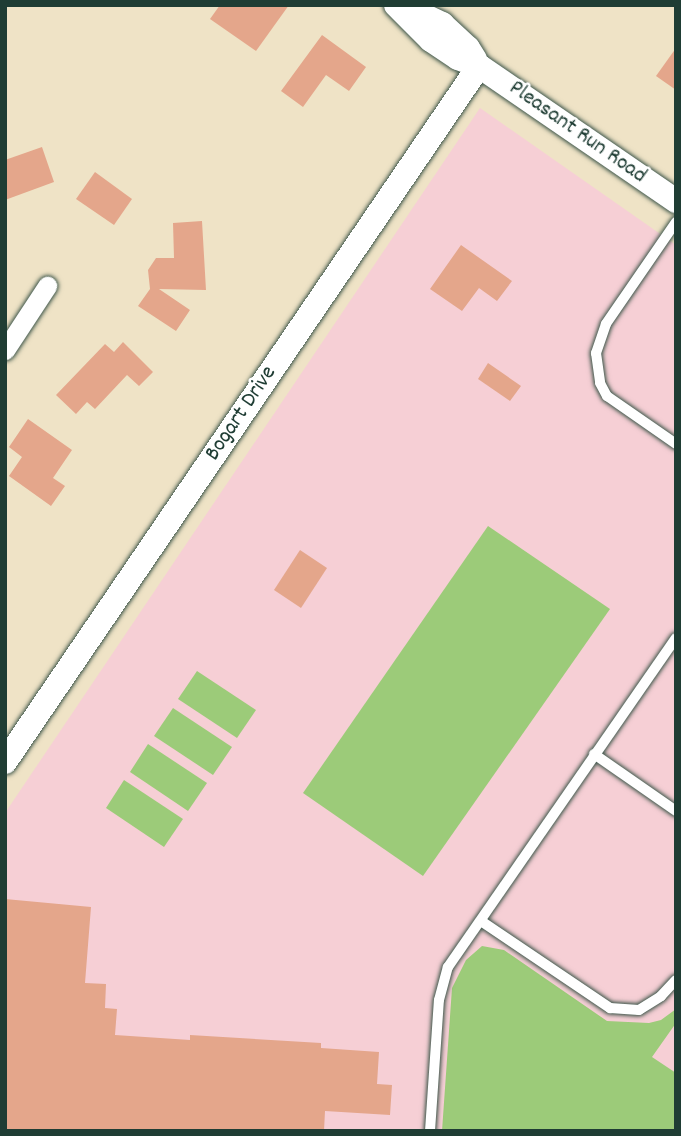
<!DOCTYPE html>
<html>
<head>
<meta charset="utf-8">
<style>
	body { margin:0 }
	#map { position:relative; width:681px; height:1136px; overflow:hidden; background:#efe3c6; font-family:Dekko,sans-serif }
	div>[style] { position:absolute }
	.built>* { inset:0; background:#f6cfd5 }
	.green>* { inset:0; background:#9ccb79 }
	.building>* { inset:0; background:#e4a68b }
	.roads { filter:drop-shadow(0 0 2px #3e564a) drop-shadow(0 0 2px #3e564a) }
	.service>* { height:10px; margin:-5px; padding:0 5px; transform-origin:5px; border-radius:5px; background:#fff }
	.minor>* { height:19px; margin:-9.5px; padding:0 9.5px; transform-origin:9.5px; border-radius:9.5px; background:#fff }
	.tertiary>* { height:24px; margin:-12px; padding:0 12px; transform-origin:12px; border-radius:12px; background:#fff }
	span { translate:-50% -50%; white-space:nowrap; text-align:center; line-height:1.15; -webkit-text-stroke:5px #fff; paint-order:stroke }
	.street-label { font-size:23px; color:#1f3d34 }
	.frame { position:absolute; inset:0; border:7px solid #1f3d34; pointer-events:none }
</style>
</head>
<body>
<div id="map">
	<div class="built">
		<div style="clip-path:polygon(480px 108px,676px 245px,676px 1131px,5px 1131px,5px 813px)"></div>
	</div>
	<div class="green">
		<div style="clip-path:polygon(488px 526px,610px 609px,423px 876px,303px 793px)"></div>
		<div style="clip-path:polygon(197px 671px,256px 710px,237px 738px,178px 699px)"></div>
		<div style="clip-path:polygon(173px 708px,232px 747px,213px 775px,154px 736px)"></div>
		<div style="clip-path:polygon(148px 744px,207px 783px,188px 811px,130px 772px)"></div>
		<div style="clip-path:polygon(124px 780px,183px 819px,164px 847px,106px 808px)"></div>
		<div style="clip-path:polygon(482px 946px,504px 950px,607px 1021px,649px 1023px,661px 1020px,676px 1009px,676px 1023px,652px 1057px,676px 1073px,676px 1131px,442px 1131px,452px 988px,466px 960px)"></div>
	</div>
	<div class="building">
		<div style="clip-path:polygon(220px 5px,289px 5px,256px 51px,210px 19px)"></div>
		<div style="clip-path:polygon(322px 35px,366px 67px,349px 91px,326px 75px,303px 107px,281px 91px)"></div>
		<div style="clip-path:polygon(676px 48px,676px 90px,656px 76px)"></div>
		<div style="clip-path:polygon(42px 147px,54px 182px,5px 200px,5px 160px)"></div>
		<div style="clip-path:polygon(95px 172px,132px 199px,114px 225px,76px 199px)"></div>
		<div style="clip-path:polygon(202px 221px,206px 290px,159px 289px,190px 310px,176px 331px,138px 306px,150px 289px,148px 270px,156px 258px,174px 258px,173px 223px)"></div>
		<div style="clip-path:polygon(461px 245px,512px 281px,497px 301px,479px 288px,462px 311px,430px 289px)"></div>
		<div style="clip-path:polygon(123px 342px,153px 372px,139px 386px,127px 375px,95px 409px,87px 402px,76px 414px,56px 395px,105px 344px,114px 352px)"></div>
		<div style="clip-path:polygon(488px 363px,521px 386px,510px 401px,478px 379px)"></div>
		<div style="clip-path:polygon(28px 419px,72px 450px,53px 478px,65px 486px,51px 506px,9px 476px,22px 457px,9px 447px)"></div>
		<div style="clip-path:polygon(300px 550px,327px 568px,301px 608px,274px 590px)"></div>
		<div style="clip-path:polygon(5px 899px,91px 907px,85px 983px,106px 984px,105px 1008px,117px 1009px,115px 1035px,190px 1040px,190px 1035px,321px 1043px,321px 1048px,379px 1052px,377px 1084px,392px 1085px,390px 1115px,325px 1111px,324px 1131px,5px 1131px)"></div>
	</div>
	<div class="roads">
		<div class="service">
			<div style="left:676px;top:222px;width:124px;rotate:124.5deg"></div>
			<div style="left:606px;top:324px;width:31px;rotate:109deg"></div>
			<div style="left:596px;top:353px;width:30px;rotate:82deg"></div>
			<div style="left:600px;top:383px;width:15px;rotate:62deg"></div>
			<div style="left:607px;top:396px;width:84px;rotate:34.8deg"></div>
			<div style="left:594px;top:754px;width:100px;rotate:34.8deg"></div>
			<div style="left:481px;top:921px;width:156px;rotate:34deg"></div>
			<div style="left:610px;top:1008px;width:29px;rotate:4deg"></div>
			<div style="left:639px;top:1010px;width:26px;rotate:-32deg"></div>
			<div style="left:661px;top:996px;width:22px;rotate:-47deg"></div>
			<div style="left:430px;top:1131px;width:131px;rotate:-86.1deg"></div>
			<div style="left:439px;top:1000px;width:34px;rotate:-75deg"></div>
			<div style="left:448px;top:967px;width:400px;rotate:-55.3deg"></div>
		</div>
		<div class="minor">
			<div style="left:5px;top:350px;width:77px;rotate:-56.7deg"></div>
		</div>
		<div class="tertiary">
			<div style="left:396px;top:5px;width:49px;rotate:45deg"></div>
			<div style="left:431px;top:40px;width:32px;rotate:34deg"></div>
			<div style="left:458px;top:58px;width:22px;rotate:21deg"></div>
			<div style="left:479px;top:66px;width:239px;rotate:34.4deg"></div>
			<div style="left:408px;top:8px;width:38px;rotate:25deg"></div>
			<div style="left:442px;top:24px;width:35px;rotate:43deg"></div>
			<div style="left:468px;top:48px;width:13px;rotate:58deg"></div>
			<div style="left:5px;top:762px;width:842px;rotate:-55.74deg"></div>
		</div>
	</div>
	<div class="street-label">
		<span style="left:577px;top:133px;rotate:35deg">Pleasant Run Road</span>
		<span style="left:242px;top:414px;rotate:-56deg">Bogart Drive</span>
	</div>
	<div class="frame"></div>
</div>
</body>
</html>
